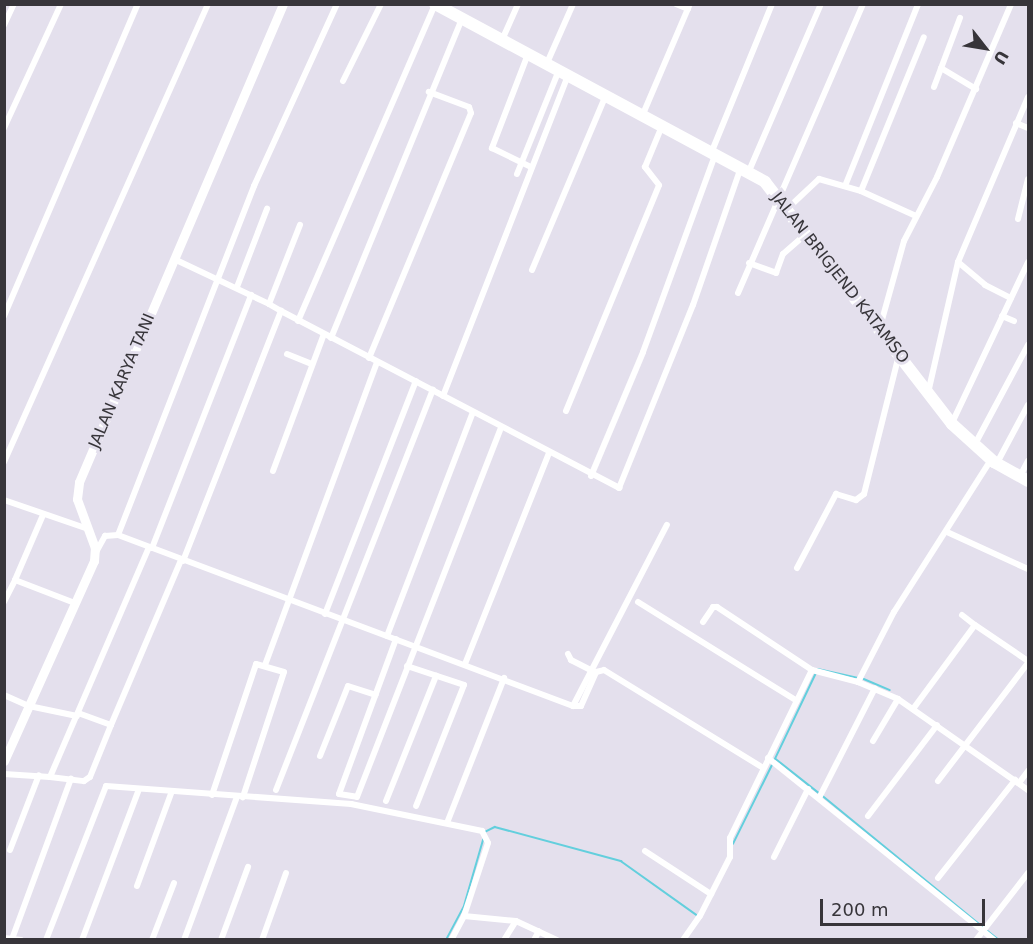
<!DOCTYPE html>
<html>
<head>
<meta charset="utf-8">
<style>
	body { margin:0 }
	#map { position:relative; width:1033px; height:944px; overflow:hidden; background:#e4e0ed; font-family:"DejaVu Sans",sans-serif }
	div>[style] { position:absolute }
	.stream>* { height:1.5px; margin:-0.75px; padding:0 0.75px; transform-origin:0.75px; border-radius:0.75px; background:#63cfdd }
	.street>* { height:6px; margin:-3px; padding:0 3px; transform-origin:3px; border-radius:3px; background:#fff }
	.secondary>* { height:9px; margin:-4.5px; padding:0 4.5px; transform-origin:4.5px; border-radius:4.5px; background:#fff }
	.highway>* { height:12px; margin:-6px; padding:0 6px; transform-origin:6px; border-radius:6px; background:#fff }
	span { translate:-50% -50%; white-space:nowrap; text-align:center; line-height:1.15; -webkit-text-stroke:6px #e4e0ed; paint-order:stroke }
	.street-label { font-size:16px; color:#37353a }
	.frame { position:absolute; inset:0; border:6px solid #37353a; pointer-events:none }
	.north { position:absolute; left:955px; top:18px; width:60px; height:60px; -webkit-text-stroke:4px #e4e0ed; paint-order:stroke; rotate:121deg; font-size:16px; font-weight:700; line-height:24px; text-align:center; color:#37353a }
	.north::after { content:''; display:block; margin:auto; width:21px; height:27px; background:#37353a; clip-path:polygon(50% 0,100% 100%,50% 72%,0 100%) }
	.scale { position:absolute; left:820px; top:899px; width:165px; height:27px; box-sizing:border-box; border:3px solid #37353a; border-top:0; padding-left:8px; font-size:18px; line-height:21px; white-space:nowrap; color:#37353a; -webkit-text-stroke:4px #e4e0ed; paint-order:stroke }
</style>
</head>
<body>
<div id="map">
	<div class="stream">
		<div style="left:818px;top:669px;width:42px;rotate:12.4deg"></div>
		<div style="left:864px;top:679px;width:28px;rotate:23deg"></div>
		<div style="left:776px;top:759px;width:55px;rotate:38.3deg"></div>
		<div style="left:774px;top:761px;width:98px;rotate:-64.5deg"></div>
		<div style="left:823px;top:796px;width:208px;rotate:39.3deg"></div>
		<div style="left:485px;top:832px;width:11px;rotate:-27deg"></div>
		<div style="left:495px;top:827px;width:131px;rotate:15.1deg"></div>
		<div style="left:621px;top:861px;width:95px;rotate:35.5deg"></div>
		<div style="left:733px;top:844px;width:88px;rotate:-63.7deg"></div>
		<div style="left:988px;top:931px;width:14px;rotate:39deg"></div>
		<div style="left:446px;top:940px;width:38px;rotate:-62deg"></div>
		<div style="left:464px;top:906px;width:69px;rotate:-73.9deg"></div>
	</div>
	<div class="street">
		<div style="left:676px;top:4px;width:13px;rotate:23deg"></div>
		<div style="left:4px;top:25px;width:23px;rotate:-65deg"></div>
		<div style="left:502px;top:40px;width:39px;rotate:-66deg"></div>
		<div style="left:528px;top:54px;width:101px;rotate:111deg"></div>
		<div style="left:492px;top:148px;width:43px;rotate:26deg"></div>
		<div style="left:547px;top:63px;width:64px;rotate:-66.2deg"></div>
		<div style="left:941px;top:68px;width:41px;rotate:31deg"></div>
		<div style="left:343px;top:81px;width:86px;rotate:-63.7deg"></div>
		<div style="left:934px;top:87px;width:74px;rotate:-69.4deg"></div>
		<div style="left:643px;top:114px;width:120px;rotate:-66.9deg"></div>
		<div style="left:1016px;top:123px;width:13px;rotate:23deg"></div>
		<div style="left:4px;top:128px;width:136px;rotate:-65.3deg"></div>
		<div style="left:712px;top:151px;width:159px;rotate:-67.8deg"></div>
		<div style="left:749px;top:171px;width:182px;rotate:-66.7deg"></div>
		<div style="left:517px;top:174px;width:112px;rotate:-68deg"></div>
		<div style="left:845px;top:186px;width:196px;rotate:-68.1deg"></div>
		<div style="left:787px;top:209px;width:44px;rotate:-43.2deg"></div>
		<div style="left:819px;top:179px;width:44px;rotate:15.9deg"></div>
		<div style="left:916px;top:216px;width:60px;rotate:-155.6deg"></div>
		<div style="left:861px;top:191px;width:166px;rotate:-67.8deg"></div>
		<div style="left:1018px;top:219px;width:41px;rotate:-76deg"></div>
		<div style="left:174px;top:259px;width:105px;rotate:25.3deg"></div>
		<div style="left:269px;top:304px;width:85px;rotate:-68.6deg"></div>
		<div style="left:958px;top:262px;width:35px;rotate:40deg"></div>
		<div style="left:985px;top:285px;width:29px;rotate:27deg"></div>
		<div style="left:749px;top:263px;width:29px;rotate:20deg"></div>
		<div style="left:776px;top:273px;width:20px;rotate:-70deg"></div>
		<div style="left:783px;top:254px;width:30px;rotate:-41deg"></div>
		<div style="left:532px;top:270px;width:190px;rotate:-67.1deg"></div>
		<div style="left:237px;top:287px;width:84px;rotate:-69deg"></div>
		<div style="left:738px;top:293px;width:315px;rotate:-66.6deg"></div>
		<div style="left:281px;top:311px;width:382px;rotate:27.6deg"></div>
		<div style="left:619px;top:488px;width:197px;rotate:-68deg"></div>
		<div style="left:693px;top:305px;width:146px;rotate:-70.8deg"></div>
		<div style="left:4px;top:316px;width:340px;rotate:-66.8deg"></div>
		<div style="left:1002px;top:316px;width:13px;rotate:23deg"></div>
		<div style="left:298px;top:321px;width:345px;rotate:-66.6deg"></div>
		<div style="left:880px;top:327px;width:89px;rotate:-74.4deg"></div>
		<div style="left:904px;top:241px;width:72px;rotate:-62.7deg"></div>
		<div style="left:937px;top:177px;width:188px;rotate:-66.8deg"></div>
		<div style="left:331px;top:338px;width:345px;rotate:-67.7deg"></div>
		<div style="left:287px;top:354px;width:27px;rotate:22deg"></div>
		<div style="left:369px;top:358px;width:265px;rotate:-67.4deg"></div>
		<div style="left:471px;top:113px;width:6px;rotate:-108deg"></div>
		<div style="left:469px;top:107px;width:43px;rotate:-159.4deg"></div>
		<div style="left:928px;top:393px;width:134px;rotate:-77.1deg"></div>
		<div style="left:958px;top:262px;width:179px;rotate:-67deg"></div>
		<div style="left:443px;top:396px;width:344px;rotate:-68.7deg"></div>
		<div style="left:566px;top:411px;width:244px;rotate:-67.6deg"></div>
		<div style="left:659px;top:185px;width:23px;rotate:-128deg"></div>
		<div style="left:645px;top:167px;width:44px;rotate:-67.5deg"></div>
		<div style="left:952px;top:423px;width:178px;rotate:-64.7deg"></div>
		<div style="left:974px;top:446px;width:115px;rotate:-61.9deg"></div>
		<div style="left:4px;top:462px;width:501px;rotate:-65.99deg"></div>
		<div style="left:997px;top:463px;width:66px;rotate:-61.9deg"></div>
		<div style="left:273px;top:471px;width:146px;rotate:-69.6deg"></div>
		<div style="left:591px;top:476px;width:134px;rotate:-67.2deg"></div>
		<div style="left:643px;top:352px;width:210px;rotate:-69.9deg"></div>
		<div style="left:1020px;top:476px;width:17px;rotate:-62deg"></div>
		<div style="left:4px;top:500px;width:89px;rotate:19deg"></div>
		<div style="left:947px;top:532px;width:89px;rotate:24.6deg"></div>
		<div style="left:118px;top:535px;width:486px;rotate:20.6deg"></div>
		<div style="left:573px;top:706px;width:204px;rotate:-62.6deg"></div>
		<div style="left:152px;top:548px;width:272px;rotate:-68.6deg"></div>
		<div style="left:95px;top:554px;width:21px;rotate:-61deg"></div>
		<div style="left:105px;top:536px;width:13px;rotate:-4deg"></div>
		<div style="left:118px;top:535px;width:375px;rotate:-68.7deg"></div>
		<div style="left:254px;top:186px;width:200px;rotate:-65.5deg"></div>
		<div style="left:183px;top:561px;width:269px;rotate:-68.6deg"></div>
		<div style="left:281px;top:311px;width:14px;rotate:-150deg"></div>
		<div style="left:797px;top:568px;width:84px;rotate:-62.2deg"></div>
		<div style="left:836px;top:494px;width:21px;rotate:17deg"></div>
		<div style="left:856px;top:500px;width:10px;rotate:-37deg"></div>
		<div style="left:864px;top:494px;width:143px;rotate:-75.9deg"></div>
		<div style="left:15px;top:580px;width:71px;rotate:-66.7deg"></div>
		<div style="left:4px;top:602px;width:25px;rotate:-63deg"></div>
		<div style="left:15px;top:580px;width:64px;rotate:21deg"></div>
		<div style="left:638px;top:602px;width:187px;rotate:31.9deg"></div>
		<div style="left:325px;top:614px;width:250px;rotate:-68.7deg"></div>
		<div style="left:962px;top:615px;width:16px;rotate:38deg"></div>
		<div style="left:703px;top:622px;width:18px;rotate:-56deg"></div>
		<div style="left:713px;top:607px;width:4px"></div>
		<div style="left:717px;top:607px;width:114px;rotate:33.6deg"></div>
		<div style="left:387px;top:636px;width:240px;rotate:-69deg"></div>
		<div style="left:396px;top:639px;width:165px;rotate:110.2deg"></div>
		<div style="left:339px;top:794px;width:18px;rotate:9deg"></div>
		<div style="left:357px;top:797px;width:397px;rotate:-68.7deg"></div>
		<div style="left:568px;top:654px;width:7px;rotate:63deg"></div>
		<div style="left:571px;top:660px;width:22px;rotate:27deg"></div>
		<div style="left:465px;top:664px;width:227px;rotate:-68.3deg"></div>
		<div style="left:265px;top:665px;width:322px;rotate:-69.7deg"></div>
		<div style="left:407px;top:666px;width:60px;rotate:18.4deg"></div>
		<div style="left:464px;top:685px;width:130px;rotate:111.6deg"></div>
		<div style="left:858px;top:682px;width:79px;rotate:-62.8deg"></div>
		<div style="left:894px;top:612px;width:180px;rotate:-57.5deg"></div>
		<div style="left:4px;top:695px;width:27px;rotate:24deg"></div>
		<div style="left:29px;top:706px;width:49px;rotate:11.8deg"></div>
		<div style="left:573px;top:706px;width:8px"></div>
		<div style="left:581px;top:706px;width:37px;rotate:-66deg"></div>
		<div style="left:596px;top:672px;width:8px;rotate:-14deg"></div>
		<div style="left:604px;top:670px;width:187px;rotate:31.6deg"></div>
		<div style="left:913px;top:709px;width:104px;rotate:-53.6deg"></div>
		<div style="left:975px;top:625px;width:64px;rotate:34.2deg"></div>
		<div style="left:111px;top:725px;width:179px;rotate:-67deg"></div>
		<div style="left:873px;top:741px;width:49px;rotate:-59.2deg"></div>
		<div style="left:320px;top:756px;width:75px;rotate:-68.2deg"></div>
		<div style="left:348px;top:686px;width:29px;rotate:18deg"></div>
		<div style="left:768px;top:758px;width:290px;rotate:38.8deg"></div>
		<div style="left:4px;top:774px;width:46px;rotate:3.7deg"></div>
		<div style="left:50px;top:777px;width:250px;rotate:-66.7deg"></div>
		<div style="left:50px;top:777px;width:34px;rotate:7deg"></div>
		<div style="left:84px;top:781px;width:7px;rotate:-34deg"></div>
		<div style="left:90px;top:777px;width:56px;rotate:-68deg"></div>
		<div style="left:111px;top:725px;width:35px;rotate:-160deg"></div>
		<div style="left:938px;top:781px;width:148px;rotate:-52.7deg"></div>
		<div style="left:1019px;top:783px;width:15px;rotate:-53deg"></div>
		<div style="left:276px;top:790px;width:430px;rotate:-68.6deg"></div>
		<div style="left:212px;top:795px;width:138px;rotate:-71.4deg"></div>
		<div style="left:256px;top:664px;width:29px;rotate:16deg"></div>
		<div style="left:284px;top:672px;width:132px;rotate:108.2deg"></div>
		<div style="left:819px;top:798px;width:123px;rotate:-63deg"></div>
		<div style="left:386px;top:801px;width:135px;rotate:-68.2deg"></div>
		<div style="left:868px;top:816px;width:114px;rotate:-52.8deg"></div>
		<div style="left:447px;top:823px;width:156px;rotate:-68.5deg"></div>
		<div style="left:10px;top:850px;width:80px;rotate:-68.9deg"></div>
		<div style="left:645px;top:851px;width:79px;rotate:33.1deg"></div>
		<div style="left:774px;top:857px;width:76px;rotate:-63.4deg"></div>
		<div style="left:938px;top:878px;width:125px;rotate:-51.8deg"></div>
		<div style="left:137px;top:886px;width:101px;rotate:-69.8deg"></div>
		<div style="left:464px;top:916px;width:52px;rotate:5.5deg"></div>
		<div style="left:516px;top:921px;width:45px;rotate:24.9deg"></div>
		<div style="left:4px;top:938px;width:17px;rotate:7deg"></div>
		<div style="left:12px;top:939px;width:171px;rotate:-69.8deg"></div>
		<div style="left:46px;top:940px;width:165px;rotate:-68.7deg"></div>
		<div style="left:106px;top:786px;width:246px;rotate:4.2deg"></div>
		<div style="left:351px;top:804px;width:134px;rotate:11.6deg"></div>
		<div style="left:482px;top:831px;width:13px;rotate:63deg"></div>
		<div style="left:488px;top:843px;width:77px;rotate:108.2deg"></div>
		<div style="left:464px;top:916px;width:27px;rotate:118deg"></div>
		<div style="left:82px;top:940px;width:161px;rotate:-69.3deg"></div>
		<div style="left:152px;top:940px;width:61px;rotate:-68.9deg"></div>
		<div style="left:184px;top:940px;width:153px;rotate:-69.7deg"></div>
		<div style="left:221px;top:940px;width:78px;rotate:-69.7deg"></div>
		<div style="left:262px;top:940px;width:71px;rotate:-70.3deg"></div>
		<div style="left:504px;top:940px;width:22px;rotate:-58deg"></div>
		<div style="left:534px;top:940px;width:10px;rotate:-61deg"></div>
		<div style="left:683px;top:940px;width:29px;rotate:-55deg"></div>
		<div style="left:700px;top:916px;width:66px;rotate:-63deg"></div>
		<div style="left:730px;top:857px;width:19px;rotate:-90deg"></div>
		<div style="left:730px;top:838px;width:187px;rotate:-64deg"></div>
		<div style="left:812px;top:670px;width:48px;rotate:14.6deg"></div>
		<div style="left:858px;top:682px;width:43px;rotate:23deg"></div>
		<div style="left:898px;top:699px;width:159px;rotate:35deg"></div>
		<div style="left:976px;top:940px;width:85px;rotate:-52.2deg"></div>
	</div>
	<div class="secondary">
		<div style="left:4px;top:761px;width:219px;rotate:-65.8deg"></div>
		<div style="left:94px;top:561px;width:13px;rotate:-86deg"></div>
		<div style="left:95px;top:548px;width:52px;rotate:-110.2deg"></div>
		<div style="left:77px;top:499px;width:17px;rotate:-83deg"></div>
		<div style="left:79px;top:482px;width:520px;rotate:-66.89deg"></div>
	</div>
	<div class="highway">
		<div style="left:435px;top:4px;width:375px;rotate:28.3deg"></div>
		<div style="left:765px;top:182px;width:306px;rotate:52.3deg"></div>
		<div style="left:952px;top:424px;width:57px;rotate:42.1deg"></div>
		<div style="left:994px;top:462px;width:39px;rotate:29deg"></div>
	</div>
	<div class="street-label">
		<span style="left:840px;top:278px;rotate:52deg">JALAN BRIGJEND KATAMSO</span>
		<span style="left:122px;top:381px;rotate:-67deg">JALAN KARYA TANI</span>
	</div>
	<div class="frame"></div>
	<div class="north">U</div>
	<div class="scale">200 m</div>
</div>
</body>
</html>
